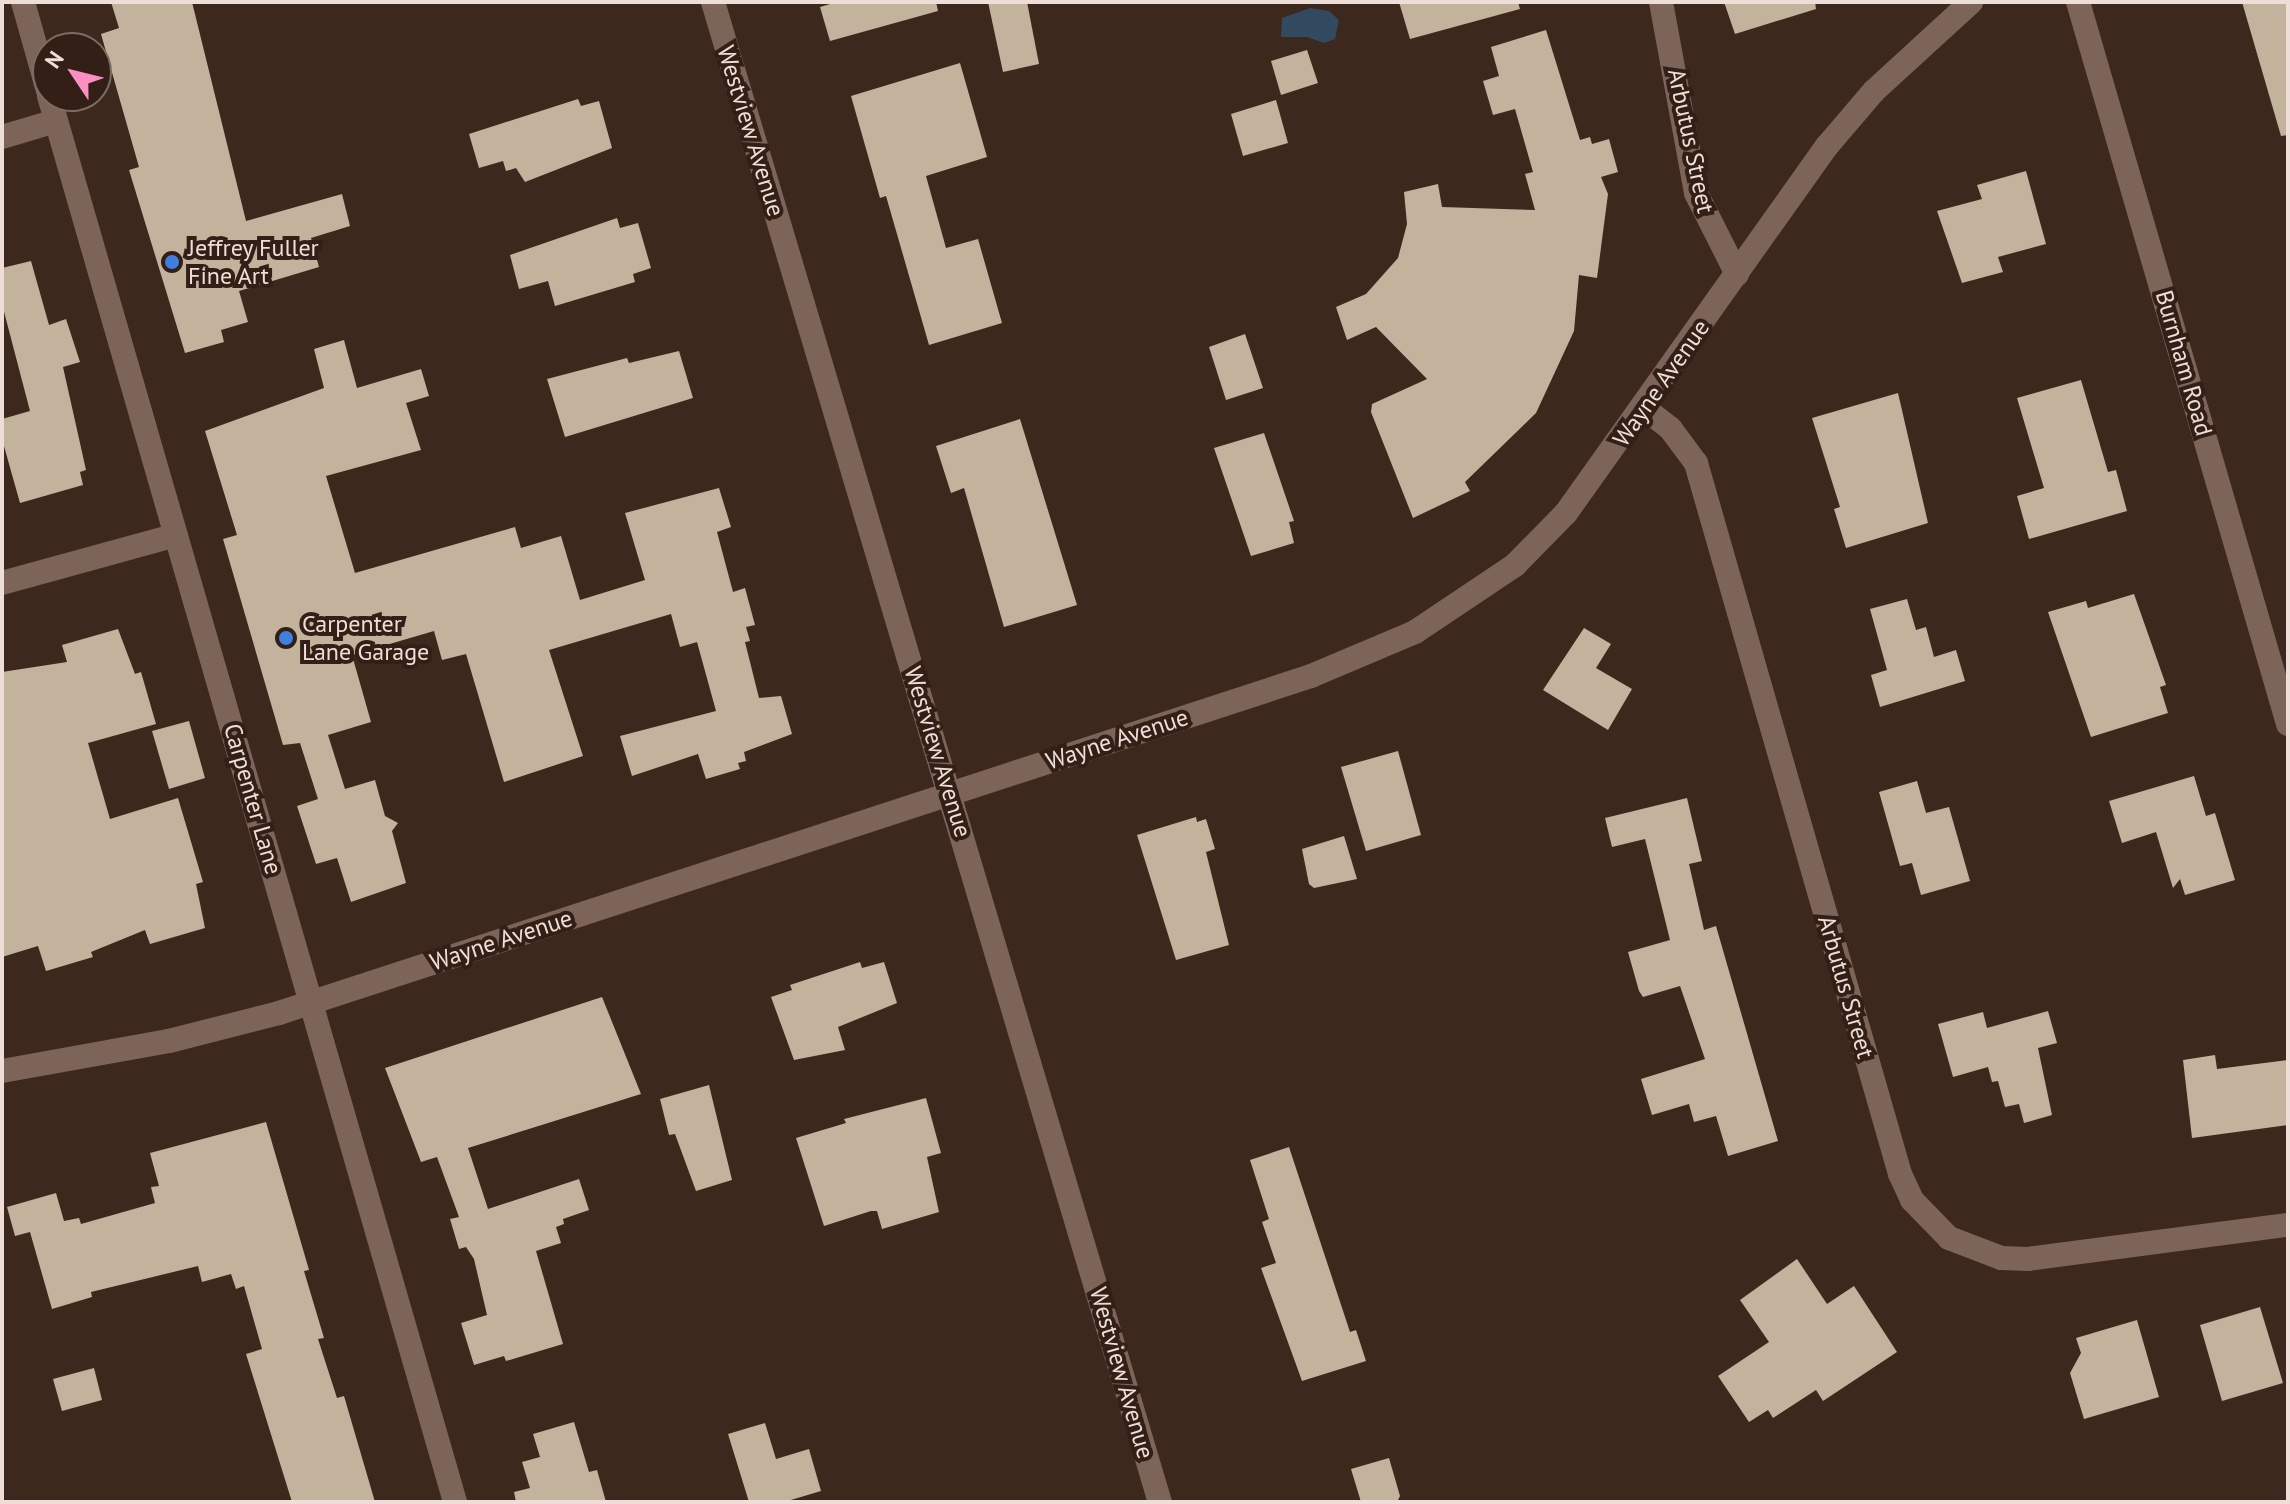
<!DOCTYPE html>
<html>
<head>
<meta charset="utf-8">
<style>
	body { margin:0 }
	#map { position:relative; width:2290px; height:1504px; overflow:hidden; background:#3d281e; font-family:"PT Sans",sans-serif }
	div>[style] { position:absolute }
	.water>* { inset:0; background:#324a5f }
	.building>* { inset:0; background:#c3b39d }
	.street>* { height:24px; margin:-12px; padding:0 12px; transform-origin:12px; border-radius:12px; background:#7c6459 }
	.dots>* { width:22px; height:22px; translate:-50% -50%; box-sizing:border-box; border:4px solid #331f15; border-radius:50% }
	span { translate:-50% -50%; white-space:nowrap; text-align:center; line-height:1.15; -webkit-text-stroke:8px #331f15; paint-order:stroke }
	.street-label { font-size:24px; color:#eddfd8 }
	.poi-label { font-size:24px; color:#eddfd8 }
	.left { translate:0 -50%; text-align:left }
	.frame { position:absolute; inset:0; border:4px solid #eddfd8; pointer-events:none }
	.north { position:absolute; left:32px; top:32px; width:80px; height:80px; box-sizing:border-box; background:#331f15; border:2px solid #7d6c63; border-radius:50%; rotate:305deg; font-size:22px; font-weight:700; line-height:32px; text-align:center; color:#eddfd8 }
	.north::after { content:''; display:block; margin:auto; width:28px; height:36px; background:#fc8fc2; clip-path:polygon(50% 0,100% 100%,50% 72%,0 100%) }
</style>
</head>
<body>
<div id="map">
	<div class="water">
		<div style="clip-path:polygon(1310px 8px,1329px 11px,1339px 20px,1335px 39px,1324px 43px,1307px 37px,1281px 37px,1282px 18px)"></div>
	</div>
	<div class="building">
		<div style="clip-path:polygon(111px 2px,192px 2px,246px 221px,342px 194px,350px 226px,311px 238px,319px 267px,239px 291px,248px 322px,221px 330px,224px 342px,185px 353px,129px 170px,139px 167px,101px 34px,119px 28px)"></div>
		<div style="clip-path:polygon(837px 2px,936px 2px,938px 11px,830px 41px,820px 7px)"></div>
		<div style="clip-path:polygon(988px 2px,1027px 2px,1039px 64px,1003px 72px)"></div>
		<div style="clip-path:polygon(1399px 2px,1518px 2px,1520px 9px,1410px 39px)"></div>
		<div style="clip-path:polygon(1724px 2px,1815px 2px,1816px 9px,1735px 34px)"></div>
		<div style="clip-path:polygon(2242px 2px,2288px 2px,2288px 135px,2281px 136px)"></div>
		<div style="clip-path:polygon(1546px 30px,1580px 140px,1590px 137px,1592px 144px,1609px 139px,1618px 172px,1601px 177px,1608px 194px,1597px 278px,1579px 275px,1574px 331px,1536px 413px,1465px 482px,1470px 491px,1413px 518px,1371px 412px,1372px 404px,1427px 379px,1376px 327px,1347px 340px,1336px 307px,1366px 294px,1398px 258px,1407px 224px,1404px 192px,1438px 184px,1442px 207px,1535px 210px,1525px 174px,1533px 172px,1515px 109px,1493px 115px,1483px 81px,1499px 76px,1491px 47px)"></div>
		<div style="clip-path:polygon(1307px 50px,1318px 83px,1281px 95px,1271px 61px)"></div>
		<div style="clip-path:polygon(960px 63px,987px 157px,926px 176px,946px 248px,978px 239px,1002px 323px,929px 345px,886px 196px,880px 198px,851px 96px)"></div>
		<div style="clip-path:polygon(578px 99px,581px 106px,599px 101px,612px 148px,525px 182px,516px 168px,506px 171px,503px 161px,479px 168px,469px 134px)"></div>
		<div style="clip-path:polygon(1276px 100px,1288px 143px,1243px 156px,1231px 114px)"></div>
		<div style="clip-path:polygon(2026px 171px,2046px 244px,1998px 257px,2003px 272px,1962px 283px,1937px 211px,1982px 199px,1977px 185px)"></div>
		<div style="clip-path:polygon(617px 218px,620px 228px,638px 223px,651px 268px,633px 274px,635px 282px,555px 306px,548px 281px,519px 289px,510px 255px)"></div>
		<div style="clip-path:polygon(31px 261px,49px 325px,66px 319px,80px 362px,63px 367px,86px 470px,80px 472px,83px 485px,20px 503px,2px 439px,2px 419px,30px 411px,2px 304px,2px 268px)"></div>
		<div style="clip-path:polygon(1245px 334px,1263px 388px,1226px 400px,1209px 347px)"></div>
		<div style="clip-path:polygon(344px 340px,357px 388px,421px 369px,429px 396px,406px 403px,421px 450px,326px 476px,355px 573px,515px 527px,521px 548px,561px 536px,580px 600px,645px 580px,625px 513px,719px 488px,731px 527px,717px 532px,733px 592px,745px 588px,755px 625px,746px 627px,750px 641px,745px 642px,759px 698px,781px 696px,792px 734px,744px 752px,746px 761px,738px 763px,740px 769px,706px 779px,698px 754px,632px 776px,620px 736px,716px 711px,697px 642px,680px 647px,671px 614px,549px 650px,583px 756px,504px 782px,466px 654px,442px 660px,434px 631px,352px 655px,371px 722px,328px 735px,345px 789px,375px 780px,385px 816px,398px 823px,392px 831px,406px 883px,351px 902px,337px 858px,316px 864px,297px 806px,318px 799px,300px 743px,283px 745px,223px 539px,237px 535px,205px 431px,324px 388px,314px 349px)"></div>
		<div style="clip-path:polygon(679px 351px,693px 398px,565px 437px,547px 379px,627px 358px,629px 363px)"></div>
		<div style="clip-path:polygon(2081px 380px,2108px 472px,2116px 470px,2127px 511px,2029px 539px,2017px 496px,2044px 488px,2017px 398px)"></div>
		<div style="clip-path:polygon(1898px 393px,1928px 523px,1846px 548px,1834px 509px,1840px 507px,1812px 418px)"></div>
		<div style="clip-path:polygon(1020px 419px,1077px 605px,1004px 627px,964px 488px,951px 493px,936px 446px)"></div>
		<div style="clip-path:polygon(1264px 433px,1294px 521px,1289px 522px,1294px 543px,1251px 556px,1214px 448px)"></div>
		<div style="clip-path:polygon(2134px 594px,2166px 685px,2160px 687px,2168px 713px,2091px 737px,2048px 612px,2086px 601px,2088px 608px)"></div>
		<div style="clip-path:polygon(1907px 599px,1916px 630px,1926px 627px,1934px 657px,1956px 650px,1965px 681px,1880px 707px,1871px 675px,1887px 670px,1870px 609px)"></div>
		<div style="clip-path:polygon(1584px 628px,1611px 644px,1596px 668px,1632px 689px,1608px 730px,1543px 690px)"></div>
		<div style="clip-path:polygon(118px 629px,135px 674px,141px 672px,156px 724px,88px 743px,110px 819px,178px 798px,203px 882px,196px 884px,205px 928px,150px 944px,145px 930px,91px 952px,93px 957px,46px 971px,38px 946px,2px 957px,2px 672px,67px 662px,62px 645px)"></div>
		<div style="clip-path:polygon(189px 721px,205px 778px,169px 789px,152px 731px)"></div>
		<div style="clip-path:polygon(1398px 751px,1421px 835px,1366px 851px,1341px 767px)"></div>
		<div style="clip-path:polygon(2194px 776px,2206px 816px,2215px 813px,2235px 880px,2185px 895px,2180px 879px,2173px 888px,2156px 832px,2122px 843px,2109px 801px)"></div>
		<div style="clip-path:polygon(1917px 781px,1926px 813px,1949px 807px,1970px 881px,1921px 895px,1912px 863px,1900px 866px,1879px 792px)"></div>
		<div style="clip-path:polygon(1687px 798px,1702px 861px,1689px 864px,1704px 930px,1716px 926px,1778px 1141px,1728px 1156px,1716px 1116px,1694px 1122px,1689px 1104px,1652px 1115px,1641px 1079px,1705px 1059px,1680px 986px,1643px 997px,1639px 991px,1628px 952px,1670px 940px,1645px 839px,1612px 847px,1605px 818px)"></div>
		<div style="clip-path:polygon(1196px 817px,1197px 822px,1206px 819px,1215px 849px,1206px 852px,1229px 945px,1176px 960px,1137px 835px)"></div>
		<div style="clip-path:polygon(1344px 836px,1357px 879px,1314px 888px,1309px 884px,1302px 849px)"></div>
		<div style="clip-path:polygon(860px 962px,862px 968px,884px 962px,897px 1003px,838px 1027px,845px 1050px,794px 1060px,771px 997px,792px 990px,790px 985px)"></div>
		<div style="clip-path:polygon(602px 997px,641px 1094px,468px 1148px,488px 1209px,579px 1179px,589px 1210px,563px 1219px,564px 1224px,556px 1227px,561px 1243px,536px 1251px,563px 1344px,506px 1361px,504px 1356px,474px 1365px,461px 1323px,487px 1315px,474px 1259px,466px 1247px,459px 1249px,450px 1219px,459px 1217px,437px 1157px,421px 1162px,385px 1068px)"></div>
		<div style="clip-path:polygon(2048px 1011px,2057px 1043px,2038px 1048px,2052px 1115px,2024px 1123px,2019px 1104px,2005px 1107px,1998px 1081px,1992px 1082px,1988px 1067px,1953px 1077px,1938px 1024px,1983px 1012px,1987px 1028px)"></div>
		<div style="clip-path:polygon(2215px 1055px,2217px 1069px,2288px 1060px,2288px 1125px,2192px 1138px,2183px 1060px)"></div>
		<div style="clip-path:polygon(709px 1085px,732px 1180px,696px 1191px,675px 1134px,669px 1135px,660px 1099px)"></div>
		<div style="clip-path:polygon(926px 1098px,941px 1153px,927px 1157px,939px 1212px,882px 1229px,877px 1211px,871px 1211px,824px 1226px,796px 1138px,846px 1123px,844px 1119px)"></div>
		<div style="clip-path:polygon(266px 1122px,309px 1270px,304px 1271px,324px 1338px,318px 1339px,337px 1398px,344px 1396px,375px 1502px,292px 1502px,246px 1354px,262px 1349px,244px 1286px,236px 1289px,231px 1274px,202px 1282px,198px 1266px,91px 1292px,92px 1297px,52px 1309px,30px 1232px,15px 1236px,7px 1207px,56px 1193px,64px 1221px,79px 1218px,81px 1224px,155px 1203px,151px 1187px,159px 1186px,150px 1153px)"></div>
		<div style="clip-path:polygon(1289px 1147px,1350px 1332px,1356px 1330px,1366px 1361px,1302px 1381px,1261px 1268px,1276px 1263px,1262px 1222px,1269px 1219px,1250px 1160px)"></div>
		<div style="clip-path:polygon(1797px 1259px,1827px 1304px,1854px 1286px,1897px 1352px,1823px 1401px,1816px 1390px,1773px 1418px,1768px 1410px,1749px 1422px,1718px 1376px,1769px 1342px,1740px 1300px)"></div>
		<div style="clip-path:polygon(2260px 1307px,2283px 1383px,2222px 1401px,2200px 1325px)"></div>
		<div style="clip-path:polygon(2137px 1320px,2159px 1397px,2084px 1419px,2070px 1373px,2081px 1353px,2076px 1338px)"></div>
		<div style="clip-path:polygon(94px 1368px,102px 1400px,62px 1411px,53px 1379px)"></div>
		<div style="clip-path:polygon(574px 1422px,589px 1472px,597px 1470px,606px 1502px,516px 1502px,514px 1492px,530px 1488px,522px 1462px,540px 1457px,533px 1434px)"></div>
		<div style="clip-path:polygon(765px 1423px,776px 1459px,809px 1449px,821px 1491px,784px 1502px,749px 1502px,728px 1434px)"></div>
		<div style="clip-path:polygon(1389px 1458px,1400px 1496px,1397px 1502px,1361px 1502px,1351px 1469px)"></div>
	</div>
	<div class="street">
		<div style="left:23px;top:2px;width:92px;rotate:74.3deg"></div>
		<div style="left:713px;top:2px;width:1565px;rotate:73.41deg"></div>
		<div style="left:1661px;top:2px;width:194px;rotate:79.6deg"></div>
		<div style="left:1696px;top:193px;width:91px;rotate:63.2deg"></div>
		<div style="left:2078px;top:2px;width:752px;rotate:73.78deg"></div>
		<div style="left:49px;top:96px;width:1463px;rotate:73.89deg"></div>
		<div style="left:2px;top:137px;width:56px;rotate:-16.5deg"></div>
		<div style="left:1644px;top:408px;width:33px;rotate:38deg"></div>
		<div style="left:1670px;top:428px;width:44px;rotate:53.4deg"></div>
		<div style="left:1696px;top:463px;width:740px;rotate:73.99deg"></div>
		<div style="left:1900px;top:1174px;width:29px;rotate:65deg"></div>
		<div style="left:1912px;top:1200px;width:53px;rotate:45.8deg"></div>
		<div style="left:1949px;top:1238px;width:56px;rotate:21deg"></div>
		<div style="left:2001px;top:1258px;width:27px;rotate:2deg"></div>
		<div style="left:2028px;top:1259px;width:262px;rotate:-7.5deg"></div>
		<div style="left:2px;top:583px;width:180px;rotate:-15.4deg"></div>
		<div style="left:2px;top:1071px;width:170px;rotate:-10.2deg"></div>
		<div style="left:169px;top:1041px;width:114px;rotate:-14.3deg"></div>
		<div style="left:279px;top:1013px;width:1086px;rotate:-18.08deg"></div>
		<div style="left:1311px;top:676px;width:113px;rotate:-22.9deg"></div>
		<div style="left:1415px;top:632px;width:120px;rotate:-33.8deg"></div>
		<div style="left:1515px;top:565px;width:73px;rotate:-45.6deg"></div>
		<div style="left:1566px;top:513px;width:450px;rotate:-54.6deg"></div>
		<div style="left:1827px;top:146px;width:72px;rotate:-49.5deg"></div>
		<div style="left:1874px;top:91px;width:132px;rotate:-42.5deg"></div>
	</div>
	<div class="dots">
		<div style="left:172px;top:262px;background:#3f7fe0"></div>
		<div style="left:286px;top:638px;background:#3f7fe0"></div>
	</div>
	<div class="street-label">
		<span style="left:751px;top:131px;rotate:73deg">Westview Avenue</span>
		<span style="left:1691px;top:141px;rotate:78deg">Arbutus Street</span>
		<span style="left:2184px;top:363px;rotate:74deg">Burnham Road</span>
		<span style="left:1661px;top:383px;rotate:-55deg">Wayne Avenue</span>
		<span style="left:1117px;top:739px;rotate:-18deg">Wayne Avenue</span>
		<span style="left:938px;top:752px;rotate:73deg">Westview Avenue</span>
		<span style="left:253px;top:799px;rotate:74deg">Carpenter Lane</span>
		<span style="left:501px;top:940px;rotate:-18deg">Wayne Avenue</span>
		<span style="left:1846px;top:987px;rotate:74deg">Arbutus Street</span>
		<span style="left:1122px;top:1373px;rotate:74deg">Westview Avenue</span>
	</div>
	<div class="poi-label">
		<span class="left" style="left:188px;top:262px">Jeffrey Fuller<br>Fine Art</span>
		<span class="left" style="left:302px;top:638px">Carpenter<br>Lane Garage</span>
	</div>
	<div class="frame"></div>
	<div class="north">N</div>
</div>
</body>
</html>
